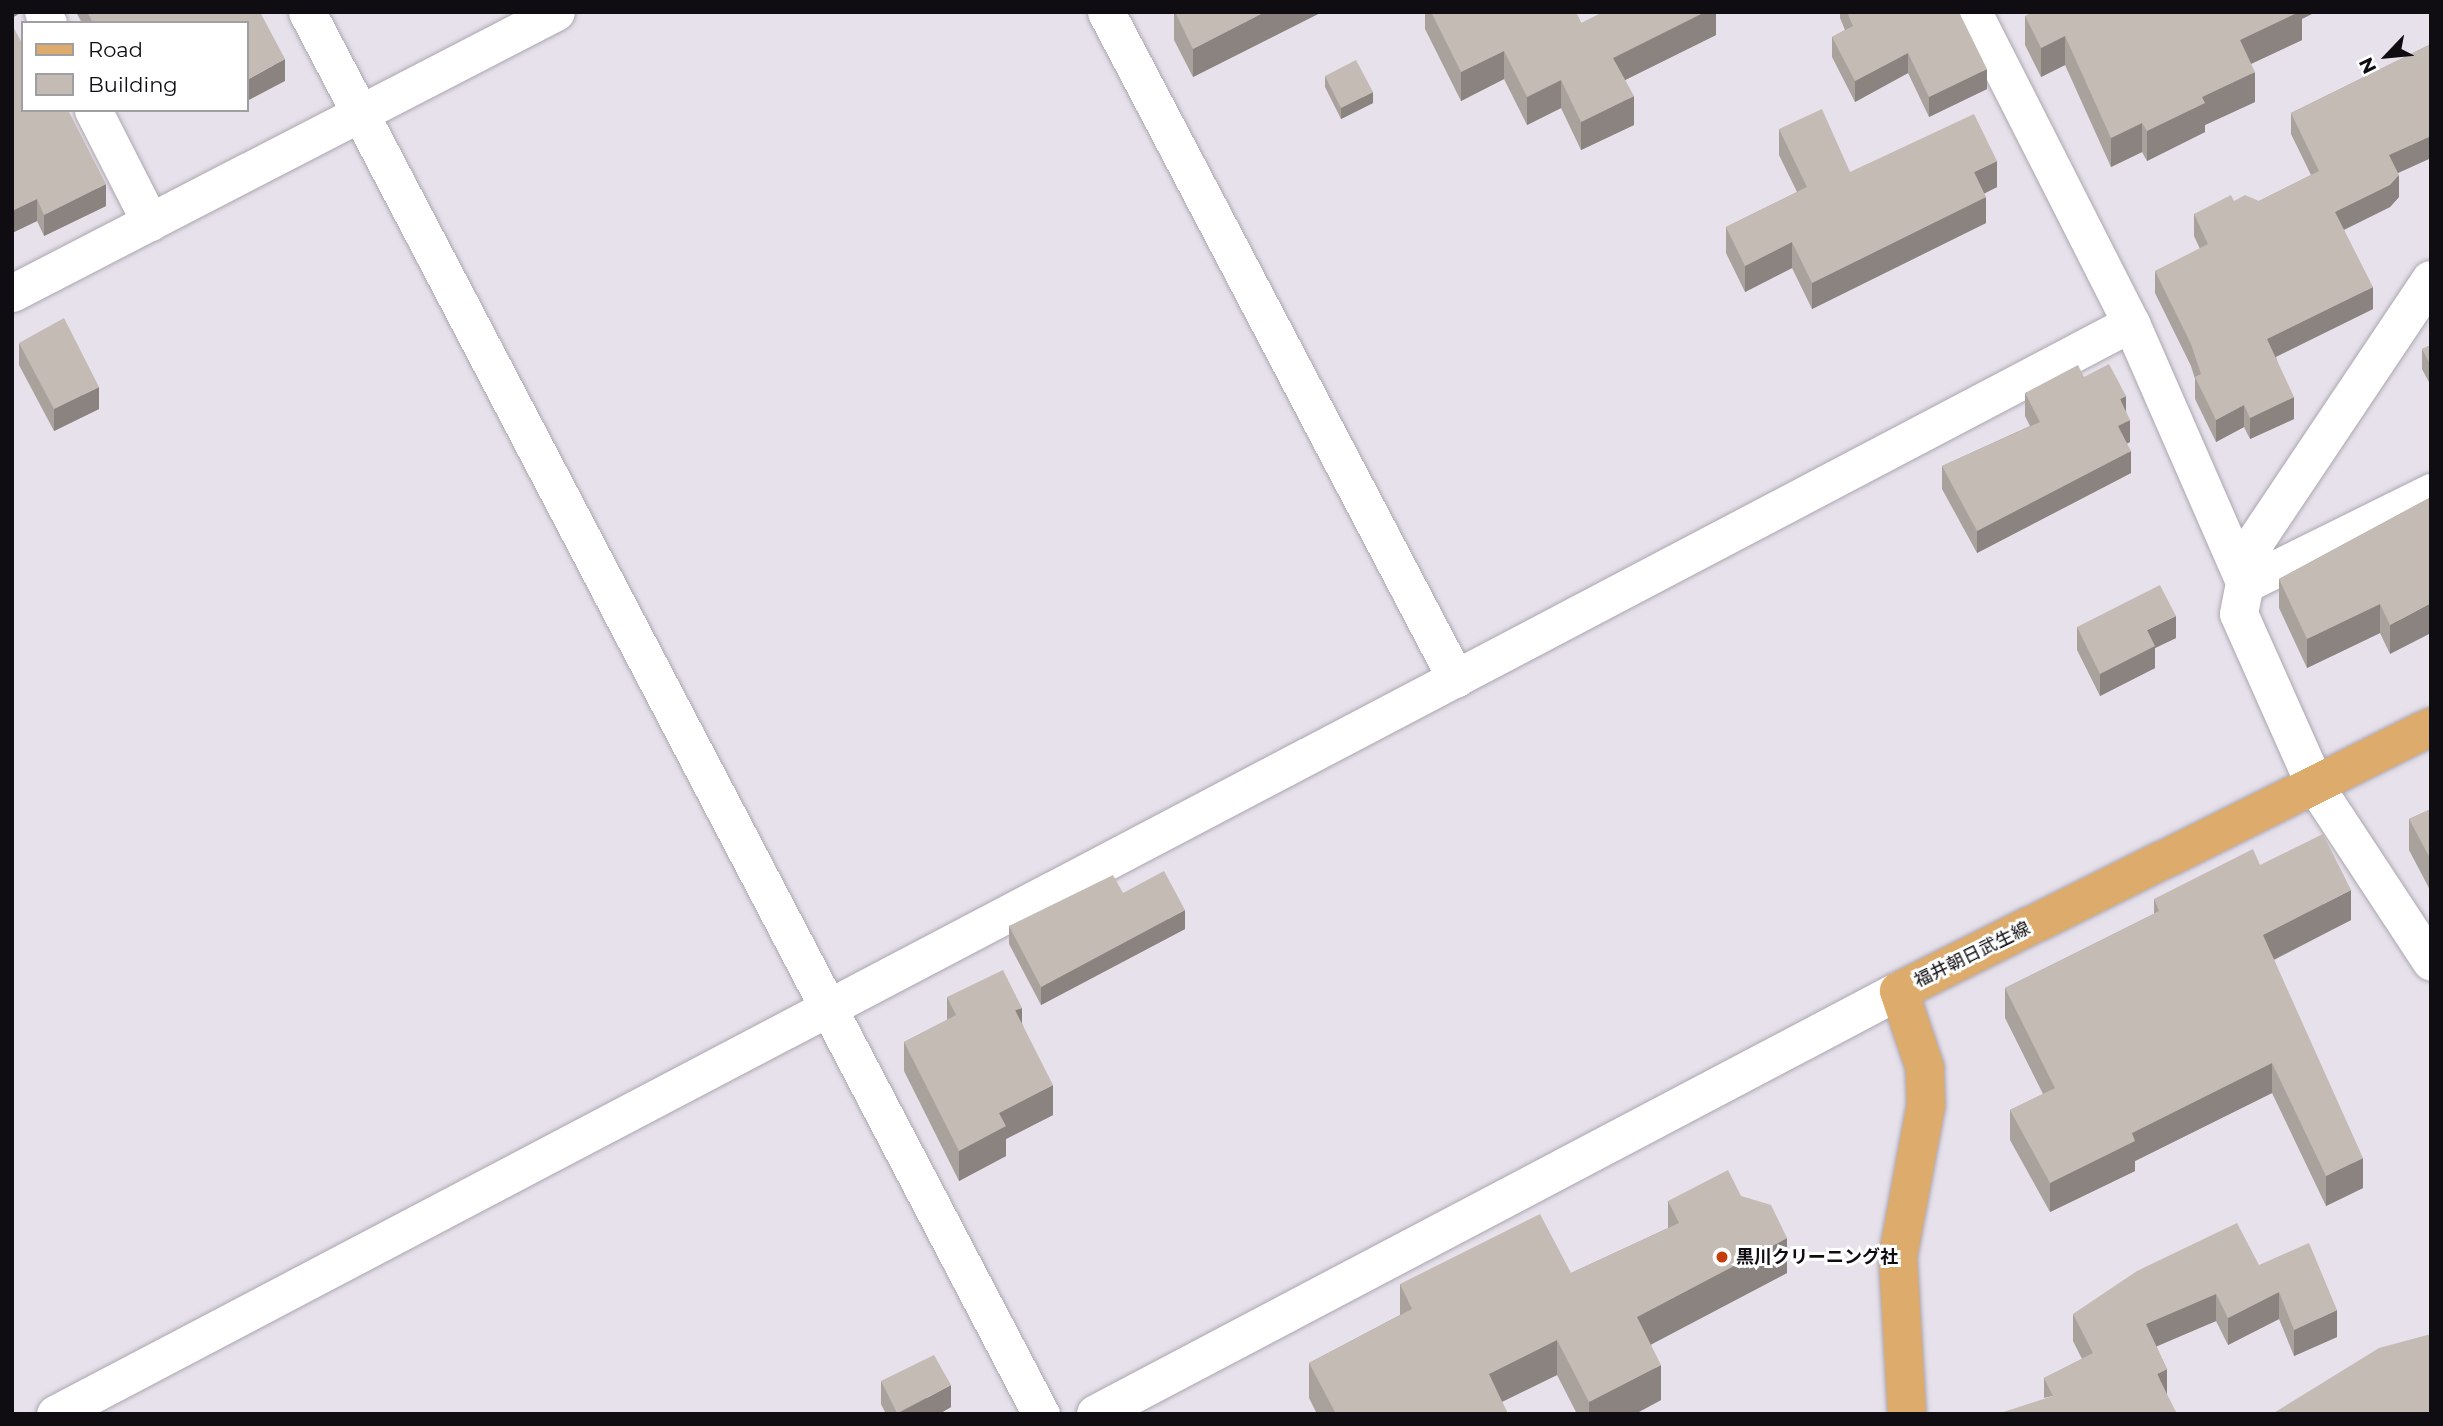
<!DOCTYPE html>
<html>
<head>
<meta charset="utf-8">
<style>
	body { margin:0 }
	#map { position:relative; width:2443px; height:1426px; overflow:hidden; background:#e7e1eb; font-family:Montserrat,"Noto Sans JP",sans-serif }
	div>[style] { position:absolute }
	.roads { filter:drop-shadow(0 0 2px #aba6af) drop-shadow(0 0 2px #aba6af) }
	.minor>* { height:37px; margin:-18.5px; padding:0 18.5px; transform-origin:18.5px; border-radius:18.5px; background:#fff }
	.tertiary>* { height:38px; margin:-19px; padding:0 19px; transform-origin:19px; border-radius:19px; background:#fff }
	.primary>* { height:38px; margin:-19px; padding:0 19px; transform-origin:19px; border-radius:19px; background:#ddac6c }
	.wall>* { inset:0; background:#a9a19c }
	.shaded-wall>* { inset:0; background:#8a837f }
	.building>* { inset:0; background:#c5bbb5 }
	.dots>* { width:19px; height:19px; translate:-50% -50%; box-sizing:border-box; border:4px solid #fff; border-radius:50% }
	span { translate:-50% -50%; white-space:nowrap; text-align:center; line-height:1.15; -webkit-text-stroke:6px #fff; paint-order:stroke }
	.street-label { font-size:18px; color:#0f0d11 }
	.poi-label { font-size:18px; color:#0f0d11; font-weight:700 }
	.left { translate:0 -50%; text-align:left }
	.frame { position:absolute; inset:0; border:14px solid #0f0d11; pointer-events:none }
	.legend { position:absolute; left:21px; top:21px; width:228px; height:91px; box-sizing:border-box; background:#fff; border:2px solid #9f9ea0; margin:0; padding:9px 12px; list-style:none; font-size:21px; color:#0f0d11 }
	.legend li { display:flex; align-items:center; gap:14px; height:35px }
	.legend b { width:35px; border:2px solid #9f9ea0 }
	.north { position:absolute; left:2352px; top:21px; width:70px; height:70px; -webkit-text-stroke:5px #fff; paint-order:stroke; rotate:244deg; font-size:19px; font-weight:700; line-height:28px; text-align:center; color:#0f0d11 }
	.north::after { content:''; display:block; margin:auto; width:24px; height:32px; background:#0f0d11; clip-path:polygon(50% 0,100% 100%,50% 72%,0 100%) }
</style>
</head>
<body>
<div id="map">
	<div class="roads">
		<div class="minor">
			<div style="left:43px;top:12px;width:12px;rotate:66deg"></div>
			<div style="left:307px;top:12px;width:1583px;rotate:62.37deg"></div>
			<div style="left:1106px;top:12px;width:753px;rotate:62.31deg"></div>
			<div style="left:1973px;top:12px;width:349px;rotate:63.1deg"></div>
			<div style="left:2131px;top:323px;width:285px;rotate:66.4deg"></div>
			<div style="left:2245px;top:584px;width:208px;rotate:-26.3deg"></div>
			<div style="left:93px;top:110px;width:126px;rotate:63deg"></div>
			<div style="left:12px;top:293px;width:612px;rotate:-27.32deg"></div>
			<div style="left:2316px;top:787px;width:209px;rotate:56.7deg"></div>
			<div style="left:55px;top:1414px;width:2345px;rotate:-27.72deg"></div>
		</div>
		<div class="tertiary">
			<div style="left:2316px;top:787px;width:189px;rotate:-114deg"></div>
			<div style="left:2239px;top:614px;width:31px;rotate:-79deg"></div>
			<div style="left:2245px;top:584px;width:44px;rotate:-75.7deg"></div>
			<div style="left:2256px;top:541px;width:314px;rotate:-56.2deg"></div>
			<div style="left:1096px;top:1414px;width:908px;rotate:-27.78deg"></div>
		</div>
		<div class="primary">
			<div style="left:1907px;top:1414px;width:158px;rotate:-93.3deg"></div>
			<div style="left:1898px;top:1256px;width:154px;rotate:-79.5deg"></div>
			<div style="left:1926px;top:1105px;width:37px;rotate:-92deg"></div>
			<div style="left:1925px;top:1068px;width:81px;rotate:-108.7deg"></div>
			<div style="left:1899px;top:991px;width:594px;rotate:-26.39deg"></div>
		</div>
	</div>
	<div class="wall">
		<div style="clip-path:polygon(76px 12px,260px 12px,285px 81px,247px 23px,82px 23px)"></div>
		<div style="clip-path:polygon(1174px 12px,1322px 12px,1193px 77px,1174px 40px)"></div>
		<div style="clip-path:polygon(1425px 12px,1576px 12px,1581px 23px,1716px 12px,1716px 35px,1625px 80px,1634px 125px,1581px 150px,1561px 108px,1527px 125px,1504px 79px,1461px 101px,1425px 29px)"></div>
		<div style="clip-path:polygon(1840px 12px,1959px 12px,1987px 89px,1929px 117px,1908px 73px,1855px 102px,1832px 57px,1832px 37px,1845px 30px,1840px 18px)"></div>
		<div style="clip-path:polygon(2025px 16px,2302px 19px,2302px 40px,2251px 64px,2255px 102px,2205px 125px,2205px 132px,2147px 161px,2142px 152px,2111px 167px,2065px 65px,2041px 77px,2025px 45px)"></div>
		<div style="clip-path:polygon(12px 25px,106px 206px,44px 236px,37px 221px,12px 233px)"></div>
		<div style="clip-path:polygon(2431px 44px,2431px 158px,2398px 173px,2399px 197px,2390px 207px,2344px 230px,2373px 309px,2276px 357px,2294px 419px,2250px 439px,2244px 427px,2216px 442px,2195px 399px,2195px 379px,2191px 366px,2155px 293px,2155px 271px,2200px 249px,2194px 236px,2194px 214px,2234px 201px,2259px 201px,2311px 175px,2291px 134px,2291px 113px)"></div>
		<div style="clip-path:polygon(1325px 76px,1373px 103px,1341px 119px,1325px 87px)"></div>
		<div style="clip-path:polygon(1779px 129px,1850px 172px,1997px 187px,1984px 193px,1986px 223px,1812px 309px,1792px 268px,1745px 292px,1726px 253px,1726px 227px,1797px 192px,1779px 155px)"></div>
		<div style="clip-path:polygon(19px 343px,99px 409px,54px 431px,19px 365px)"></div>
		<div style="clip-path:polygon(2431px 345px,2431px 386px,2422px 369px,2422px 349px)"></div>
		<div style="clip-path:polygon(2084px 377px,2126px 411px,2130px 442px,2127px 443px,2131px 473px,1977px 553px,1942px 489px,1942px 466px,2030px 426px,2025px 416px,2025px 393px)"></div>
		<div style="clip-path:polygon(2431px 497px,2390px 654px,2380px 633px,2307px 668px,2279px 608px,2279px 579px)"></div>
		<div style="clip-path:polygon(2077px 627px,2176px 638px,2155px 648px,2155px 668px,2100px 696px,2077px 650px)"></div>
		<div style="clip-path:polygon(2431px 809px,2431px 892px,2409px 850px,2409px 819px)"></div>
		<div style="clip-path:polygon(2260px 865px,2351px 920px,2274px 960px,2363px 1188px,2326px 1206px,2272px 1093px,2135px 1161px,2135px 1171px,2050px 1212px,2010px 1140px,2010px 1110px,2043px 1094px,2005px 1018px,2005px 988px,2154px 914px,2154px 899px)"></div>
		<div style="clip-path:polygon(1123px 893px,1185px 929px,1041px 1005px,1009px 944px,1009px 926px)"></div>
		<div style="clip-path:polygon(947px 997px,1022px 1023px,1053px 1115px,1006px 1139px,1006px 1156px,959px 1181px,904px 1071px,904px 1042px,947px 1020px)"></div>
		<div style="clip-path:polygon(2431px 1174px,2431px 1200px,2430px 1197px,2430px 1175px)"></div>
		<div style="clip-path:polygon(1741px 1196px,1787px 1273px,1651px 1344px,1661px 1400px,1635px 1414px,1577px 1414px,1557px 1375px,1502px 1402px,1508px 1414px,1317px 1414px,1309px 1398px,1309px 1363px,1400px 1315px,1400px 1284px,1571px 1273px,1668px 1228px,1668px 1201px)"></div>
		<div style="clip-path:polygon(2259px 1265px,2337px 1337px,2294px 1356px,2279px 1319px,2228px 1345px,2216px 1321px,2156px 1346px,2167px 1369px,2044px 1398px,2044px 1378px,2082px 1359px,2073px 1341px,2073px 1314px)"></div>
		<div style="clip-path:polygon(881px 1381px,951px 1407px,939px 1414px,886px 1414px,881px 1404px)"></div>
	</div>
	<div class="shaded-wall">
		<div style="clip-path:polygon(12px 12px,22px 12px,12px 18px)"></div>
		<div style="clip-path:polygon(1265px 12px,1322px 12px,1193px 77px,1193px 49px)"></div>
		<div style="clip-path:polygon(1705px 12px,1716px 12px,1716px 35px,1613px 86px,1613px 58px)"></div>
		<div style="clip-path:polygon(2294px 12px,2316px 12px,2302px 19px,2302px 40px,2240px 69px,2240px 40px)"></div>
		<div style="clip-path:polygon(2065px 36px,2065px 65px,2041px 77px,2041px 48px)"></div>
		<div style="clip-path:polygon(1504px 51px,1504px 79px,1461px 101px,1461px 72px)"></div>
		<div style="clip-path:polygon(1908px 53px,1908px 73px,1855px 102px,1855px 81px)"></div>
		<div style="clip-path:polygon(285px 59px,285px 81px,247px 101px,247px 80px)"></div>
		<div style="clip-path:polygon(1987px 69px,1987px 89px,1929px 117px,1929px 97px)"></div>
		<div style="clip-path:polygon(2255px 72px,2255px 102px,2205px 125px,2205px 132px,2147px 161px,2147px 131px,2202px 97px)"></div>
		<div style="clip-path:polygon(1561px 80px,1561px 108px,1527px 125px,1527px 97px)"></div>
		<div style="clip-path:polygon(1373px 92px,1373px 103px,1341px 119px,1341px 108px)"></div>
		<div style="clip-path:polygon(1634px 96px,1634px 125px,1581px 150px,1581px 122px)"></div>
		<div style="clip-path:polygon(2142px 123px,2142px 152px,2111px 167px,2111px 138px)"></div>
		<div style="clip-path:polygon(2431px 136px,2431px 158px,2389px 177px,2389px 155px)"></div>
		<div style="clip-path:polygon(1997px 161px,1997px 187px,1974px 199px,1974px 172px)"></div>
		<div style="clip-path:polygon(2399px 175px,2399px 197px,2390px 207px,2335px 234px,2335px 212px)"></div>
		<div style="clip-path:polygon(106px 184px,106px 206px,44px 236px,44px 215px)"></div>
		<div style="clip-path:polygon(1986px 197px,1986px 223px,1812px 309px,1812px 283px)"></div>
		<div style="clip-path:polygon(37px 199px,37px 221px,12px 233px,12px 211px)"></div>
		<div style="clip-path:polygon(1792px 242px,1792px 268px,1745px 292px,1745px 266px)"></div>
		<div style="clip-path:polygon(2373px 287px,2373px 309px,2267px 361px,2267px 339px)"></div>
		<div style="clip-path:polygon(99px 387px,99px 409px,54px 431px,54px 409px)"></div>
		<div style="clip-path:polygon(2126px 396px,2126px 418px,2120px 399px)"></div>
		<div style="clip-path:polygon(2294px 397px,2294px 419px,2250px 439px,2250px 418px)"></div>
		<div style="clip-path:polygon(2244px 405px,2244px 427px,2216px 442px,2216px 420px)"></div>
		<div style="clip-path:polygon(2130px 420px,2130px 442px,2118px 448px,2118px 426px)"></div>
		<div style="clip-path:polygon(2131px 451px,2131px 473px,1977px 553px,1977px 531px)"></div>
		<div style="clip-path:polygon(2431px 603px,2431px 633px,2390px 654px,2390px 625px)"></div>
		<div style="clip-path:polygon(2380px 604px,2380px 633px,2307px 668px,2307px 639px)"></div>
		<div style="clip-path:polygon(2176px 616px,2176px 638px,2155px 648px,2155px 668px,2100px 696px,2100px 674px,2147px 630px)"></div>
		<div style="clip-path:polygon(2351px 890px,2351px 920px,2263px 965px,2263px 935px)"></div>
		<div style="clip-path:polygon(1185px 910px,1185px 929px,1041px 1005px,1041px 987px)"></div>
		<div style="clip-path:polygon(1022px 1008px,1022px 1037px,1015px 1010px)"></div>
		<div style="clip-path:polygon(2272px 1063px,2272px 1093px,2135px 1161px,2135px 1171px,2050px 1212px,2050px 1183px,2132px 1133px)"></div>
		<div style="clip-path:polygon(1053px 1085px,1053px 1115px,1006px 1139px,1006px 1156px,959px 1181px,959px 1151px,999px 1113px)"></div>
		<div style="clip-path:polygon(2363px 1158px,2363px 1188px,2326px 1206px,2326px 1176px)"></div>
		<div style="clip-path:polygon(1787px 1238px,1787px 1273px,1637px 1352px,1637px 1317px)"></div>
		<div style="clip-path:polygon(2279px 1292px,2279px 1319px,2228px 1345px,2228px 1318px)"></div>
		<div style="clip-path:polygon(2216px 1294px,2216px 1321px,2146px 1351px,2146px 1324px)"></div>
		<div style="clip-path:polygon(2337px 1310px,2337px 1337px,2294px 1356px,2294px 1330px)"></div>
		<div style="clip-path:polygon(1557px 1340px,1557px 1375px,1489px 1408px,1489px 1374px)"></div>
		<div style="clip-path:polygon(1661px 1365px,1661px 1400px,1635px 1414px,1589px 1414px,1589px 1402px)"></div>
		<div style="clip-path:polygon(2167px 1369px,2167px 1396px,2157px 1374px)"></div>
		<div style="clip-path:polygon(951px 1385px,951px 1407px,939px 1414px,897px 1414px)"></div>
	</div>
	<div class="building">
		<div style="clip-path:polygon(87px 12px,260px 12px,285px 59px,247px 80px,247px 23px,93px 23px)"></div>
		<div style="clip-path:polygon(1175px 12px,1265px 12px,1193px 49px)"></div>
		<div style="clip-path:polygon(1431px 12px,1576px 12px,1581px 23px,1603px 12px,1705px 12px,1613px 58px,1634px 96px,1581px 122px,1561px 80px,1527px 97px,1504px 51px,1461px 72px)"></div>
		<div style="clip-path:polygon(1847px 12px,1959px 12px,1987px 69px,1929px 97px,1908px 53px,1855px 81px,1832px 37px,1853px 26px)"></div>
		<div style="clip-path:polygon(2033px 12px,2299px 12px,2240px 40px,2255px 72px,2202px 97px,2205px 103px,2147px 131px,2142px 123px,2111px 138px,2065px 36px,2041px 48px,2025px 16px)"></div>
		<div style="clip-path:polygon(12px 25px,23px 45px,23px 110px,68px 110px,106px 184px,44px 215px,37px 199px,12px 211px)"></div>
		<div style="clip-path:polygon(2431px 44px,2431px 136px,2389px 155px,2399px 175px,2390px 185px,2335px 212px,2373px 287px,2267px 339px,2294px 397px,2250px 418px,2244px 405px,2216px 420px,2195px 377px,2201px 374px,2191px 344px,2155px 271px,2208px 244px,2194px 214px,2231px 195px,2234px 201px,2245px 195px,2259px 201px,2319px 171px,2291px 113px)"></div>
		<div style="clip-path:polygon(1356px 60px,1373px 92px,1341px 108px,1325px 76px)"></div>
		<div style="clip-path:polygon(1822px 109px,1850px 172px,1974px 114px,1997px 161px,1974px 172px,1986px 197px,1812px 283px,1792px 242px,1745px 266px,1726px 227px,1807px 187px,1779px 129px)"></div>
		<div style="clip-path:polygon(64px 318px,99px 387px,54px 409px,19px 343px)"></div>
		<div style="clip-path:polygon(2431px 345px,2431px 366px,2422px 349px)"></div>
		<div style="clip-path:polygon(2109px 364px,2126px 396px,2120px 399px,2130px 420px,2118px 426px,2131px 451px,1977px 531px,1942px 466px,2040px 422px,2025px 393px,2078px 365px,2084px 377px)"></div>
		<div style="clip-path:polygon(2431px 497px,2431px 603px,2390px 625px,2380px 604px,2307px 639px,2279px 579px)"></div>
		<div style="clip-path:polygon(2160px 585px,2176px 616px,2147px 630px,2155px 646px,2100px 674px,2077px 627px)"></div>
		<div style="clip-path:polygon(2431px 809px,2431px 860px,2409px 819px)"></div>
		<div style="clip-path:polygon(2323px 834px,2351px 890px,2263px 935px,2363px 1158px,2326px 1176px,2272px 1063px,2132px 1133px,2135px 1141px,2050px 1183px,2010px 1110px,2055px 1088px,2005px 988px,2159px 911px,2154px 899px,2253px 849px,2260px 865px)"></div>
		<div style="clip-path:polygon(1164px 871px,1185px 910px,1041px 987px,1009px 926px,1113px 875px,1123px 893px)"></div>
		<div style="clip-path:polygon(1003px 970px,1022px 1008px,1015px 1010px,1053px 1085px,999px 1113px,1006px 1126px,959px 1151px,904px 1042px,956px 1015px,947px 997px)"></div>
		<div style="clip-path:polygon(1728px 1170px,1741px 1196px,1771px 1205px,1787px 1238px,1637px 1317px,1661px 1365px,1589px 1402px,1557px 1340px,1489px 1374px,1508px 1414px,1336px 1414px,1309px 1363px,1412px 1309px,1400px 1284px,1540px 1214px,1571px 1273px,1679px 1223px,1668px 1201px)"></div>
		<div style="clip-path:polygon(2237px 1223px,2259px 1265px,2309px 1243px,2337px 1310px,2294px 1330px,2279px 1292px,2228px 1318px,2216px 1294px,2146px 1324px,2167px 1369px,2157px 1374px,2177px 1414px,1997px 1414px,2053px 1396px,2044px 1378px,2093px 1353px,2073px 1314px,2137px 1271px)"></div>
		<div style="clip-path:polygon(2431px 1334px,2431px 1414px,2272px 1414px,2379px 1348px)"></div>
		<div style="clip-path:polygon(934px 1355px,951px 1385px,897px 1413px,881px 1381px)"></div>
	</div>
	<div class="dots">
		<div style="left:1722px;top:1257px;background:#c53d0d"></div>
	</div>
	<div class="street-label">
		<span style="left:1972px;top:955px;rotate:-26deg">福井朝日武生線</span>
	</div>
	<div class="poi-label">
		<span class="left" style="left:1736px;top:1257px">黒川クリーニング社</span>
	</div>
	<div class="frame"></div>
	<ul class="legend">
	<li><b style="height:9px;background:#ddac6c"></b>Road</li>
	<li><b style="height:19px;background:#c5bbb5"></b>Building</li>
	</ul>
	<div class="north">N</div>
</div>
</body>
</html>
